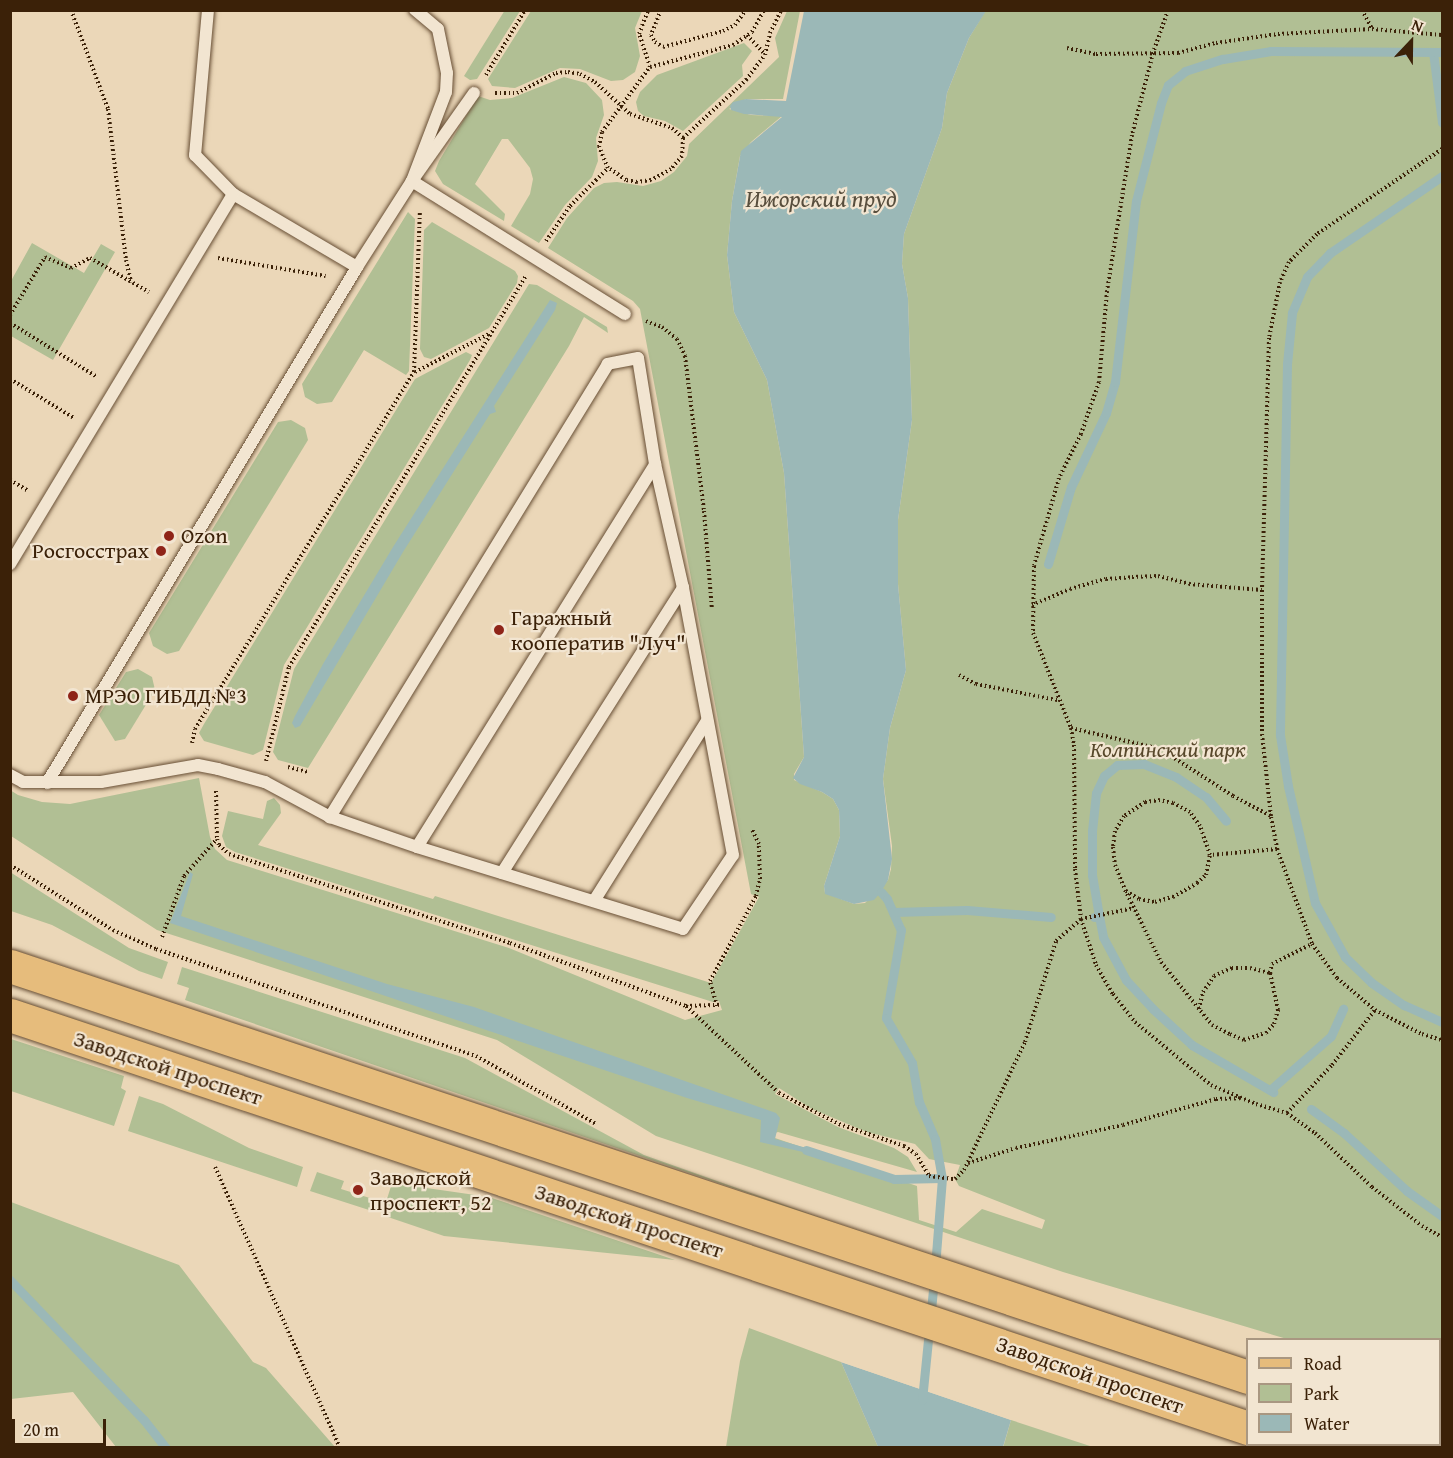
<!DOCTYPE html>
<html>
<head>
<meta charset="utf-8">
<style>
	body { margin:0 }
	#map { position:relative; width:1453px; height:1458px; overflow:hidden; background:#ebd7b8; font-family:"Gentium Book Plus",serif }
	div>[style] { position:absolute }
	.green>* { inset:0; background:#b1bf94 }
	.water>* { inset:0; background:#9bb8b7 }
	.pier>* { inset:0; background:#ebd7b8 }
	.stream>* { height:9px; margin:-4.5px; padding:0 4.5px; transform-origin:4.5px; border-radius:4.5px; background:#9bb8b7 }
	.path>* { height:4px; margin-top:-2px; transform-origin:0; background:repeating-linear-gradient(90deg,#3b2108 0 1.5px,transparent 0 4.5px) }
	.roads { filter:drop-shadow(0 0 2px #674e34) drop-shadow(0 0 2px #674e34) }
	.lane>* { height:12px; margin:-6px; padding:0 6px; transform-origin:6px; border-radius:6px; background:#f2e5d1 }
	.primary>* { height:33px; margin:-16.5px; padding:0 16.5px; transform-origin:16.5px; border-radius:16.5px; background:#e6bc7c }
	.dots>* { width:16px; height:16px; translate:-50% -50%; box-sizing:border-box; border:3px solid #f2e5d1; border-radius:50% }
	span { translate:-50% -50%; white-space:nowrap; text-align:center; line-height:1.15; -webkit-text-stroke:4.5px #f2e5d1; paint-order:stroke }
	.poi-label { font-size:22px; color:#3b2108 }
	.left { translate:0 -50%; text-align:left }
	.right { translate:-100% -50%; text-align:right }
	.park-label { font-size:22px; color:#58482b; font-style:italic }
	.street-label { font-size:22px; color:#3b2108 }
	.water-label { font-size:24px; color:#584e3d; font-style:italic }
	.frame { position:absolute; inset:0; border:12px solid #3b2108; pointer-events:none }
	.legend { position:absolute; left:1246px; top:1338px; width:195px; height:108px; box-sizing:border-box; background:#f2e5d1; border:2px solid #a99781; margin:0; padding:8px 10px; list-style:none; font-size:18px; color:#3b2108 }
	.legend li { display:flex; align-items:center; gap:12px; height:30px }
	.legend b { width:30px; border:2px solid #a99781 }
	.north { position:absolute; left:1381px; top:12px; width:60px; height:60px; -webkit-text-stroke:4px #f2e5d1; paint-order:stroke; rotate:22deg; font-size:16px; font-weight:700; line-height:24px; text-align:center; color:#3b2108 }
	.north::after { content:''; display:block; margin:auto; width:21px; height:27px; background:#3b2108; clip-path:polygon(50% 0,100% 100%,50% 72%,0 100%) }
	.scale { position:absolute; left:12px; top:1419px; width:94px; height:27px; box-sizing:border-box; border:3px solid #3b2108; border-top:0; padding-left:8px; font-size:18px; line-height:21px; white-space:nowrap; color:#3b2108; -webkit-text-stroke:4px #f2e5d1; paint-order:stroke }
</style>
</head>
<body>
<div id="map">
	<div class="green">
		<div style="clip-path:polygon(505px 10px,520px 11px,477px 79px,470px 80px,464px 76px)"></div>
		<div style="clip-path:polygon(evenodd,986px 10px,1442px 11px,1442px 1386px,1440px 1385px,1440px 1340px,1287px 1339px,1063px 1272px,656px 1136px,497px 1040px,157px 930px,11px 836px,10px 790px,18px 795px,42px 802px,70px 804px,199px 778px,210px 837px,215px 849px,227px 860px,509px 948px,685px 1020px,722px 1010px,719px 1001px,713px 1002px,235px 852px,226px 847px,222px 836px,228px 811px,263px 819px,267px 801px,274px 798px,280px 805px,281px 813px,258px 845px,433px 899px,435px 896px,711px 983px,759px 897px,751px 894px,640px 309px,633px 301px,548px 248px,567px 218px,594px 188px,604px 183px,617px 182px,643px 186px,661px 181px,674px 172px,687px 156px,689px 144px,779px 57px,775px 38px,787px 11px,800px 11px,783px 99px,746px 99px,729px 109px,751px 115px,782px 116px,751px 142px,740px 156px,732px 201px,727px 255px,734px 312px,767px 380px,784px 473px,804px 757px,794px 774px,794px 780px,822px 792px,833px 799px,839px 810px,840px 836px,824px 886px,825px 893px,854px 904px,865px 903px,888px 880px,891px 869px,892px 846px,883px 779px,890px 728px,906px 670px,898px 584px,898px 520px,912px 420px,908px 298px,902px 264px,904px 234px,942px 128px,947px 93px,969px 38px,986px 10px,779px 1088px,812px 1109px,867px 1132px,915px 1144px,929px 1159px,960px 1165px,955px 1179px,959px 1186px,1045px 1220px,1042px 1229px,982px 1209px,956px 1232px,919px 1220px,917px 1186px,772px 1137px,772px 1134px,778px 1132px,917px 1172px,908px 1157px,894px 1148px,838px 1127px,775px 1094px,779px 1088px)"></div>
		<div style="clip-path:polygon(531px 11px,642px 11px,635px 28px,640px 56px,635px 72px,623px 80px,611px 81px,580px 69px,560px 68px,515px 88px,492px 86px,488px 79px)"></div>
		<div style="clip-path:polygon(744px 43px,752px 51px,742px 65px,743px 76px,683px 131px,665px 121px,644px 116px,638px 111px,636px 102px,640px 92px,657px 75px)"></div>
		<div style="clip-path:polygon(564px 77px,586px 83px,602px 100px,604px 115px,596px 138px,598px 161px,592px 177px,565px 205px,539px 243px,511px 226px,530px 194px,533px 179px,530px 168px,508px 139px,502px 139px,475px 184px,505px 214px,504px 221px,443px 184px,435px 171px,439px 161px,478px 96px,490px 100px,512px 98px)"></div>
		<div style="clip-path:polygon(408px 212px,415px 219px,409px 371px,406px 375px,364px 350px,332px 402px,317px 404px,305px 397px,302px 384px)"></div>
		<div style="clip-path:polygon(432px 222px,515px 271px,518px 276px,517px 283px,489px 328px,431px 359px,424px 357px,420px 349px,424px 230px)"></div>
		<div style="clip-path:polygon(32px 243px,84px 273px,101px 244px,115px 252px,53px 360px,11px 336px,11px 281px)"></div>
		<div style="clip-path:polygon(529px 284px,537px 285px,607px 327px,608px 333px,584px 317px,569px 346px,308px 768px,278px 760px,273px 752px,294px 669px)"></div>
		<div style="clip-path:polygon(466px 352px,472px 355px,470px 360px,284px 665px,263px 750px,253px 755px,204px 741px,199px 733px,204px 724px,415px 379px)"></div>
		<div style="clip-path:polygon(291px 420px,305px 428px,308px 440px,179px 651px,167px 654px,153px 646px,149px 633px,278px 422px)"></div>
		<div style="clip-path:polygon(138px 669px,152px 677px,155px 690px,125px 739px,115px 741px,99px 715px,126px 672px)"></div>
		<div style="clip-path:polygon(10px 872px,129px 948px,168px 962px,162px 979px,139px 971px,52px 925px,11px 911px)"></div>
		<div style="clip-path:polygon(182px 967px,465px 1058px,644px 1155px,841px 1225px,185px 1000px,189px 988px,177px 984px)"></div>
		<div style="clip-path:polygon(11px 1039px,124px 1076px,121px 1088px,126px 1091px,114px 1126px,11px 1091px)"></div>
		<div style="clip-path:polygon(139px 1096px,163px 1104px,249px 1148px,303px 1167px,297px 1187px,128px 1131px)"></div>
		<div style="clip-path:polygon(317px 1172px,344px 1181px,341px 1189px,373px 1199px,369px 1210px,310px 1191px)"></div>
		<div style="clip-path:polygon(392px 1183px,489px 1197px,675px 1260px,444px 1236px,382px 1215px)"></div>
		<div style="clip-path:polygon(11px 1202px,179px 1265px,253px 1362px,266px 1368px,335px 1447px,116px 1447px,73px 1392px,11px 1399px)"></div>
		<div style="clip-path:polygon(749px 1328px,841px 1362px,878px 1447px,726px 1447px,740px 1361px)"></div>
		<div style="clip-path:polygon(1011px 1420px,1093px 1447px,1003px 1448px)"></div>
	</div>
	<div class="water">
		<div style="clip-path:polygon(804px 11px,986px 11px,969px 38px,947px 93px,942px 128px,904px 234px,902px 264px,908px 298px,912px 420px,898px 520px,898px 584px,906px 670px,890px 728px,883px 779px,892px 859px,888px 880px,881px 892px,874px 900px,854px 904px,825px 894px,824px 886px,840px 836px,839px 810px,833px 799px,822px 792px,800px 784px,793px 778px,804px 757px,784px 473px,767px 380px,734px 312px,727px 255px,732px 201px,741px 151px,782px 117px,744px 114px,731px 110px,730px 106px,733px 102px,746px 99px,786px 101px)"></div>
		<div style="clip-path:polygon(550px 300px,557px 303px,555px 310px,494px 406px,496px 412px,490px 414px,403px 552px,300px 726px,295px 728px,292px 723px,295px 716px,323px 664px,393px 547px)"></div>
		<div style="clip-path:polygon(190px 872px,193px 874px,181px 916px,387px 984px,474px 1007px,776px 1113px,780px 1118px,775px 1139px,817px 1151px,816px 1155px,760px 1142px,761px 1120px,687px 1098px,170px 923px)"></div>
		<div style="clip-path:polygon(841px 1362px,1011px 1420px,1003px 1447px,878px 1447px)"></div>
	</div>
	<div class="pier">
		<div style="clip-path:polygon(842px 1359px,1012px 1418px,1011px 1420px,841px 1362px)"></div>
	</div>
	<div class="stream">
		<div style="left:1433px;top:52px;width:71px;rotate:82.7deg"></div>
		<div style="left:1442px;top:176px;width:136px;rotate:145.5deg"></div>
		<div style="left:1330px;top:253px;width:33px;rotate:134deg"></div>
		<div style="left:1307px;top:277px;width:39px;rotate:113deg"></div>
		<div style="left:1292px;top:313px;width:51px;rotate:95.6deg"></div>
		<div style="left:1287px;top:364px;width:371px;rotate:91.1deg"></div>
		<div style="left:1280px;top:735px;width:52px;rotate:81.1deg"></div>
		<div style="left:1288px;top:786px;width:120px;rotate:77deg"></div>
		<div style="left:1315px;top:903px;width:62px;rotate:60.9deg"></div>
		<div style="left:1345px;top:957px;width:37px;rotate:44deg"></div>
		<div style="left:1372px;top:983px;width:39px;rotate:35deg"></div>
		<div style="left:1404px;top:1005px;width:42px;rotate:24.1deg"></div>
		<div style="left:1048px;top:564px;width:80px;rotate:-73.4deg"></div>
		<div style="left:1071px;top:487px;width:82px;rotate:-64.7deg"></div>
		<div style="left:1106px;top:413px;width:32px;rotate:-74deg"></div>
		<div style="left:1115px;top:382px;width:182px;rotate:-83.4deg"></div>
		<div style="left:1136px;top:201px;width:101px;rotate:-75.7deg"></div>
		<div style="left:1161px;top:103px;width:19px;rotate:-69deg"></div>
		<div style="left:1168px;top:85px;width:22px;rotate:-39deg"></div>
		<div style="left:1185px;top:71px;width:40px;rotate:-18deg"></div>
		<div style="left:1223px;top:59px;width:49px;rotate:-9.5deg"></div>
		<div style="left:1271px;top:51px;width:171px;rotate:0.3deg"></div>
		<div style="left:881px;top:892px;width:9px;rotate:49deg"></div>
		<div style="left:887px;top:899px;width:34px;rotate:66deg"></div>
		<div style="left:901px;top:930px;width:89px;rotate:99.7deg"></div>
		<div style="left:886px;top:1018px;width:52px;rotate:60deg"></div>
		<div style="left:912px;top:1063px;width:40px;rotate:80deg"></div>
		<div style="left:919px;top:1102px;width:40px;rotate:66.6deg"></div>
		<div style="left:935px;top:1139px;width:40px;rotate:80deg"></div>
		<div style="left:942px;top:1178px;width:88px;rotate:94.5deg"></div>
		<div style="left:893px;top:912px;width:74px;rotate:-1.5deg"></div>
		<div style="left:967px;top:910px;width:84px;rotate:4.8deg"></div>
		<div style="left:1099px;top:916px;width:42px;rotate:-99.7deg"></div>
		<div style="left:1092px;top:875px;width:44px;rotate:-90deg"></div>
		<div style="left:1092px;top:831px;width:38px;rotate:-84deg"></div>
		<div style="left:1096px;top:793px;width:19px;rotate:-65deg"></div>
		<div style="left:1104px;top:776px;width:17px;rotate:-40deg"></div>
		<div style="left:1117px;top:765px;width:27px;rotate:-2deg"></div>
		<div style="left:1144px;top:764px;width:35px;rotate:22deg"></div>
		<div style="left:1176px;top:777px;width:36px;rotate:34deg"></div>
		<div style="left:1206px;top:797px;width:31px;rotate:50deg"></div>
		<div style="left:1094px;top:917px;width:5px;rotate:-11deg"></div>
		<div style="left:1099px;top:916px;width:21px;rotate:79deg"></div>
		<div style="left:1103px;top:937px;width:49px;rotate:61.9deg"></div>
		<div style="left:1126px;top:980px;width:40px;rotate:47deg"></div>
		<div style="left:1153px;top:1009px;width:53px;rotate:42.7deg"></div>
		<div style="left:1192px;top:1045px;width:94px;rotate:30.1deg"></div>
		<div style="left:1270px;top:1090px;width:81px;rotate:-41.5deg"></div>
		<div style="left:1331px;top:1036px;width:30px;rotate:-66deg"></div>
		<div style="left:1311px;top:1109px;width:41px;rotate:36deg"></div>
		<div style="left:1344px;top:1133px;width:86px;rotate:42.6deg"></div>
		<div style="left:1407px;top:1191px;width:43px;rotate:35.5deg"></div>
		<div style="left:806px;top:1150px;width:93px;rotate:18.2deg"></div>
		<div style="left:894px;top:1179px;width:48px;rotate:-1.2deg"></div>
		<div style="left:10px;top:1280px;width:194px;rotate:46.3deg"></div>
		<div style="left:144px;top:1420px;width:36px;rotate:52deg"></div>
		<div style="left:922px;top:1400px;width:121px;rotate:-84.3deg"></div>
	</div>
	<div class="path">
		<div style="left:71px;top:10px;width:106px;rotate:69.5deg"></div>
		<div style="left:108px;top:109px;width:152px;rotate:83.2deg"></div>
		<div style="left:126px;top:260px;width:23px;rotate:77deg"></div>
		<div style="left:661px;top:10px;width:27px;rotate:112deg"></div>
		<div style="left:651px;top:35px;width:8px;rotate:60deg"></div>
		<div style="left:655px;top:42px;width:9px;rotate:32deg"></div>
		<div style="left:663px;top:47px;width:62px;rotate:-14.9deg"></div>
		<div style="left:723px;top:31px;width:13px;rotate:-27deg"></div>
		<div style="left:735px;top:25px;width:19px;rotate:-54deg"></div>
		<div style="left:1168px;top:10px;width:46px;rotate:109.2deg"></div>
		<div style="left:1153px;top:53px;width:85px;rotate:104.4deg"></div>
		<div style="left:1132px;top:135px;width:158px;rotate:99.1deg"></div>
		<div style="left:1107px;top:291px;width:91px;rotate:95deg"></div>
		<div style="left:1099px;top:382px;width:55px;rotate:109.1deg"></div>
		<div style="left:1081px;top:434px;width:49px;rotate:116.6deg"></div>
		<div style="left:1059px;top:478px;width:91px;rotate:105.9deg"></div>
		<div style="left:1034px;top:566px;width:67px;rotate:90.9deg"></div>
		<div style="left:1033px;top:633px;width:102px;rotate:68.2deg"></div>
		<div style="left:1071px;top:728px;width:17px;rotate:80deg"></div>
		<div style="left:1074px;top:745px;width:124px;rotate:89.5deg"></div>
		<div style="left:1075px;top:869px;width:50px;rotate:83.2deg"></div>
		<div style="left:1081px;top:919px;width:48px;rotate:71.9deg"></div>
		<div style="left:1096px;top:965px;width:34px;rotate:60deg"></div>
		<div style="left:1113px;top:994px;width:36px;rotate:52deg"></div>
		<div style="left:1135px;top:1022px;width:99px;rotate:39.7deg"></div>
		<div style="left:1211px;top:1085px;width:49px;rotate:22.9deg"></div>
		<div style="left:1256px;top:1104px;width:32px;rotate:16deg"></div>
		<div style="left:1287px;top:1113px;width:34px;rotate:36deg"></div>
		<div style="left:1315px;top:1133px;width:79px;rotate:43.5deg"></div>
		<div style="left:1372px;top:1187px;width:63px;rotate:38deg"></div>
		<div style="left:1422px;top:1226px;width:23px;rotate:29deg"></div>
		<div style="left:1362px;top:10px;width:21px;rotate:62deg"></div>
		<div style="left:1372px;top:29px;width:70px;rotate:4.9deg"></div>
		<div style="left:747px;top:35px;width:26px;rotate:47deg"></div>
		<div style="left:1067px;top:48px;width:30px;rotate:12deg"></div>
		<div style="left:1096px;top:54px;width:82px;rotate:-0.7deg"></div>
		<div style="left:1178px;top:53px;width:39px;rotate:-15deg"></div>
		<div style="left:1216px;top:43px;width:63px;rotate:-8.3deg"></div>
		<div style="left:1278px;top:34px;width:94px;rotate:-3deg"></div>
		<div style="left:650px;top:67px;width:86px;rotate:-14.8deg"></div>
		<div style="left:733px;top:45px;width:23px;rotate:-34deg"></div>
		<div style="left:752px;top:32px;width:25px;rotate:-61deg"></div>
		<div style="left:486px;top:75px;width:76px;rotate:-59deg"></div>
		<div style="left:495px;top:93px;width:22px"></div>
		<div style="left:517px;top:93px;width:44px;rotate:-27.1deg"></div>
		<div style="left:556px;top:73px;width:12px;rotate:-5deg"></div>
		<div style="left:568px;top:72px;width:12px;rotate:9deg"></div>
		<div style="left:580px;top:74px;width:17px;rotate:28deg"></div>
		<div style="left:595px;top:82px;width:47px;rotate:42.4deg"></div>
		<div style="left:630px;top:114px;width:44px;rotate:18.4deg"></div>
		<div style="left:672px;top:128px;width:15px;rotate:42deg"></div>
		<div style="left:683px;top:138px;width:18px;rotate:93deg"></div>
		<div style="left:682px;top:156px;width:17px;rotate:130deg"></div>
		<div style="left:671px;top:169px;width:23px;rotate:151deg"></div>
		<div style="left:651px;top:180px;width:14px;rotate:172deg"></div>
		<div style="left:637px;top:182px;width:11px;rotate:-170deg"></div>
		<div style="left:626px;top:180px;width:21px;rotate:-145deg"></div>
		<div style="left:683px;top:138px;width:86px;rotate:-42.6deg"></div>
		<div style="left:746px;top:80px;width:31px;rotate:-53deg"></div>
		<div style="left:765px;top:55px;width:23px;rotate:-77deg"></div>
		<div style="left:770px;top:33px;width:25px;rotate:-64deg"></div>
		<div style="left:1442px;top:149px;width:151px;rotate:145.8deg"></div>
		<div style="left:1317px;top:234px;width:40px;rotate:135deg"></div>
		<div style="left:1289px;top:262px;width:22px;rotate:114deg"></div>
		<div style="left:1280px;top:282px;width:57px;rotate:101.1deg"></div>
		<div style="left:1269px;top:338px;width:252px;rotate:91.6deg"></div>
		<div style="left:1262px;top:590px;width:144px;rotate:90deg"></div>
		<div style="left:1262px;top:734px;width:83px;rotate:83.8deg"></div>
		<div style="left:1271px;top:817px;width:33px;rotate:79deg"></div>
		<div style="left:1277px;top:849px;width:101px;rotate:69.8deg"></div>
		<div style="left:1312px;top:944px;width:42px;rotate:53.7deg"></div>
		<div style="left:1337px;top:978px;width:50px;rotate:40.1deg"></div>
		<div style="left:1375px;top:1010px;width:53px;rotate:27.1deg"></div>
		<div style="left:1422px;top:1034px;width:21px;rotate:17deg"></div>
		<div style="left:546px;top:241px;width:42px;rotate:-55.6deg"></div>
		<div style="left:570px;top:206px;width:54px;rotate:-45deg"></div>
		<div style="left:608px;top:168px;width:23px;rotate:-113deg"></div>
		<div style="left:599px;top:147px;width:15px;rotate:-79deg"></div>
		<div style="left:602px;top:132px;width:81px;rotate:-53.6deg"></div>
		<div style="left:650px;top:67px;width:35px;rotate:-108deg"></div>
		<div style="left:639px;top:34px;width:26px;rotate:-69deg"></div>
		<div style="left:218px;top:258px;width:109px;rotate:9.5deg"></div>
		<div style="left:10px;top:315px;width:68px;rotate:-58.9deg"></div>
		<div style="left:45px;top:257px;width:28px;rotate:23deg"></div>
		<div style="left:71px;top:268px;width:21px;rotate:-28deg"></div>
		<div style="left:90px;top:258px;width:68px;rotate:30deg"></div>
		<div style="left:646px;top:321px;width:17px;rotate:21deg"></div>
		<div style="left:662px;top:327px;width:19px;rotate:39deg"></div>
		<div style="left:677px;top:339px;width:19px;rotate:65deg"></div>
		<div style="left:685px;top:356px;width:156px;rotate:83deg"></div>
		<div style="left:704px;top:511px;width:99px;rotate:85.4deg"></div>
		<div style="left:10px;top:323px;width:102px;rotate:31.8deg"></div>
		<div style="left:415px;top:372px;width:85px;rotate:-27.2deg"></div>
		<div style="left:10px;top:379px;width:75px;rotate:31.4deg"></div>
		<div style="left:10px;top:480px;width:21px;rotate:31deg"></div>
		<div style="left:1032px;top:605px;width:41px;rotate:-22.8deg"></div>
		<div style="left:1070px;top:589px;width:37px;rotate:-16deg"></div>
		<div style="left:1106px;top:579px;width:26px;rotate:-4deg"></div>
		<div style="left:1132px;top:577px;width:26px;rotate:-2deg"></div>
		<div style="left:1158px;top:576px;width:32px;rotate:14deg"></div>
		<div style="left:1189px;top:584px;width:73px;rotate:4.7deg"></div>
		<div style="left:959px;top:675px;width:19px;rotate:28deg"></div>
		<div style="left:976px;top:684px;width:83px;rotate:11.2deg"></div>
		<div style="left:1071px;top:728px;width:83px;rotate:13.2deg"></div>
		<div style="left:1152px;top:747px;width:21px;rotate:25deg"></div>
		<div style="left:1171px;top:756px;width:74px;rotate:32.8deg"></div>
		<div style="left:1233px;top:796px;width:43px;rotate:27.8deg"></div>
		<div style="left:192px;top:743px;width:14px;rotate:-78deg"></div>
		<div style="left:195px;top:729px;width:419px;rotate:-58.5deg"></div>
		<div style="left:414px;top:372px;width:161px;rotate:-87.9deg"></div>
		<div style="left:266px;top:761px;width:97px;rotate:-76.3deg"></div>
		<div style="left:289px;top:667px;width:457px;rotate:-58.8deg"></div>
		<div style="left:288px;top:767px;width:21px;rotate:14deg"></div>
		<div style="left:216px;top:791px;width:48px;rotate:88.8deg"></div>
		<div style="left:217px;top:839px;width:6px;rotate:72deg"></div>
		<div style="left:219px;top:845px;width:13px;rotate:42deg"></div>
		<div style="left:229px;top:854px;width:295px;rotate:17.6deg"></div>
		<div style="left:510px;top:943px;width:187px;rotate:19.7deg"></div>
		<div style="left:686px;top:1006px;width:35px;rotate:-2deg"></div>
		<div style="left:1277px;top:849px;width:67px;rotate:174.9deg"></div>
		<div style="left:1210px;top:855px;width:31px;rotate:-109deg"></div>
		<div style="left:1200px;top:826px;width:17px;rotate:-126deg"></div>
		<div style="left:1190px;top:812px;width:19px;rotate:-152deg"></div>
		<div style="left:1173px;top:803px;width:13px;rotate:-167deg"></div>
		<div style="left:1160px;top:800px;width:15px;rotate:172deg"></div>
		<div style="left:1145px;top:802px;width:25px;rotate:146deg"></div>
		<div style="left:1124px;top:816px;width:17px;rotate:121deg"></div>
		<div style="left:1115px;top:831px;width:16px;rotate:97deg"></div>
		<div style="left:1113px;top:847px;width:18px;rotate:84deg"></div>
		<div style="left:1115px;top:865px;width:27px;rotate:68deg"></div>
		<div style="left:1125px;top:890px;width:80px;rotate:63.4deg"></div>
		<div style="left:1161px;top:962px;width:81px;rotate:51deg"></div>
		<div style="left:1212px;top:1025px;width:20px;rotate:27deg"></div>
		<div style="left:1230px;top:1034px;width:15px;rotate:23deg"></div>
		<div style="left:1244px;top:1040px;width:23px;rotate:-18deg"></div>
		<div style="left:1266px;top:1033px;width:12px;rotate:-48deg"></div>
		<div style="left:1274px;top:1024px;width:15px;rotate:-74deg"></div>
		<div style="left:1278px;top:1010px;width:38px;rotate:-102deg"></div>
		<div style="left:1270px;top:973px;width:9px;rotate:-77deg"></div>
		<div style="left:1272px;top:964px;width:45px;rotate:-26.6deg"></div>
		<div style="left:10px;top:865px;width:122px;rotate:32.3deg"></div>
		<div style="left:113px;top:930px;width:47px;rotate:23.8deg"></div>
		<div style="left:156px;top:949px;width:337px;rotate:18.5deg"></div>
		<div style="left:476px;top:1056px;width:138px;rotate:29.5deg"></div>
		<div style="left:1126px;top:891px;width:15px;rotate:32deg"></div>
		<div style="left:1139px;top:899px;width:16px;rotate:11deg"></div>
		<div style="left:1155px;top:902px;width:19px;rotate:-16deg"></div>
		<div style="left:1173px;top:897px;width:28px;rotate:-30deg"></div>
		<div style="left:1197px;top:883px;width:12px;rotate:-42deg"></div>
		<div style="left:1206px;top:875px;width:20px;rotate:-79deg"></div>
		<div style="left:162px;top:937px;width:65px;rotate:-70.2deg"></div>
		<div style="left:184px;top:876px;width:48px;rotate:-48.4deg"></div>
		<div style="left:686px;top:1006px;width:127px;rotate:43.1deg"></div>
		<div style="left:779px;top:1093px;width:68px;rotate:27.3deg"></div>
		<div style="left:839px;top:1124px;width:69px;rotate:18.7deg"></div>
		<div style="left:904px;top:1146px;width:14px;rotate:34deg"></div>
		<div style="left:916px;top:1154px;width:26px;rotate:59deg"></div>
		<div style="left:929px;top:1176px;width:26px;rotate:7deg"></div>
		<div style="left:955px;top:1179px;width:13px;rotate:-45deg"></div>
		<div style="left:964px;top:1170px;width:142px;rotate:-64.5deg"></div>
		<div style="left:1025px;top:1042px;width:106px;rotate:-72.9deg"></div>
		<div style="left:1056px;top:941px;width:33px;rotate:-41deg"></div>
		<div style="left:1081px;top:919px;width:54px;rotate:-11.7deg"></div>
		<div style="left:717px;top:1006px;width:26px;rotate:-106deg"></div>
		<div style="left:710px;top:981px;width:97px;rotate:-61.6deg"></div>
		<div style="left:756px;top:896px;width:17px;rotate:-77deg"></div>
		<div style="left:760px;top:879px;width:35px;rotate:-92deg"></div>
		<div style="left:759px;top:844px;width:17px;rotate:-115deg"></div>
		<div style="left:1199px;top:1009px;width:17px;rotate:-77deg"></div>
		<div style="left:1203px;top:992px;width:19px;rotate:-55deg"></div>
		<div style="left:1214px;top:976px;width:20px;rotate:-24deg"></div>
		<div style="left:1232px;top:968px;width:18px"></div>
		<div style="left:1250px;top:968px;width:21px;rotate:14deg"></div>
		<div style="left:1287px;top:1113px;width:66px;rotate:-46.8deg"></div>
		<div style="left:1332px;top:1065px;width:70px;rotate:-52deg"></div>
		<div style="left:968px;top:1163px;width:50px;rotate:-17.4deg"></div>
		<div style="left:1016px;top:1148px;width:109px;rotate:-12.1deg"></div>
		<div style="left:1123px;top:1125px;width:97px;rotate:-15.6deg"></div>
		<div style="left:1216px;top:1099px;width:24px;rotate:-2deg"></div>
		<div style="left:215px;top:1167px;width:308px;rotate:66deg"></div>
	</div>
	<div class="roads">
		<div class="lane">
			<div style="left:208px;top:10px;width:146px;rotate:95.1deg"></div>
			<div style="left:195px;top:155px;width:54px;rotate:45.7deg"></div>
			<div style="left:233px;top:194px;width:144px;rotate:30.5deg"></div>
			<div style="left:474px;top:93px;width:108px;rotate:125.2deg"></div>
			<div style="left:412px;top:181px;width:251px;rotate:32deg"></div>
			<div style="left:10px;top:564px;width:432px;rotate:-58.9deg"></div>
			<div style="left:10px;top:775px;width:15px;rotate:28deg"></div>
			<div style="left:23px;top:782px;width:78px"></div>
			<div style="left:101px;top:782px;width:98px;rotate:-9.9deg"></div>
			<div style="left:198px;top:765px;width:20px;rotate:11deg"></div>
			<div style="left:218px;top:769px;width:49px;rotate:15.5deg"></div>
			<div style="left:265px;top:782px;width:74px;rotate:28.3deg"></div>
			<div style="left:330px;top:817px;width:92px;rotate:19deg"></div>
			<div style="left:417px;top:847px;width:278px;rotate:17.1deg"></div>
			<div style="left:683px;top:929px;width:89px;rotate:-56deg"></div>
			<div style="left:733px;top:855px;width:272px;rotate:-100.6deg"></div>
			<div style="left:683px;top:588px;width:127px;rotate:-102.7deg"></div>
			<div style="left:655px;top:464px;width:107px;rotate:-99.1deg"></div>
			<div style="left:638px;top:358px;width:31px;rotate:169deg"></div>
			<div style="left:608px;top:364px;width:532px;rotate:121.54deg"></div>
			<div style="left:47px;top:783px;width:602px;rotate:-59deg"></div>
			<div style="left:357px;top:267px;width:102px;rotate:-57.4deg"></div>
			<div style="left:412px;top:181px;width:95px;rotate:-69.1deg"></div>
			<div style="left:446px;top:92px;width:19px;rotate:-87deg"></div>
			<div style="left:447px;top:73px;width:45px;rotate:-101.6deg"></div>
			<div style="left:438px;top:29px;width:30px;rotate:-140deg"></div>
			<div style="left:417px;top:847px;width:451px;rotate:-58.1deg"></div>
			<div style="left:502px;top:873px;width:338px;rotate:-57.6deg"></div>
			<div style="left:594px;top:901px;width:213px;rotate:-57.9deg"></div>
		</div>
		<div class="primary">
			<div style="left:10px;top:966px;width:1304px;rotate:18.37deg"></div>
			<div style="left:10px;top:1015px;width:1305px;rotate:18.45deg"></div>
			<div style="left:1440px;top:1441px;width:2px;rotate:27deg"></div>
			<div style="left:1296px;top:1444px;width:10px;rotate:24deg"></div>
		</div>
	</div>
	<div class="dots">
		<div style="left:169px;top:536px;background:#8f2418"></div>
		<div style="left:161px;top:551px;background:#8f2418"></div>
		<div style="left:499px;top:630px;background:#8f2418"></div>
		<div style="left:73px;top:696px;background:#8f2418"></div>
		<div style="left:358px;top:1190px;background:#8f2418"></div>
	</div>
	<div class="poi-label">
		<span class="left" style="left:181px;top:536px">Ozon</span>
		<span class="right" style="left:149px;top:551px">Росгосстрах</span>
		<span class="left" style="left:511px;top:630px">Гаражный<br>кооператив "Луч"</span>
		<span class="left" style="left:85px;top:696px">МРЭО ГИБДД №3</span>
		<span class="left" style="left:370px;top:1190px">Заводской<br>проспект, 52</span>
	</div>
	<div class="park-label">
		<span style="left:1168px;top:750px">Колпинский парк</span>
	</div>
	<div class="street-label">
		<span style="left:168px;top:1068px;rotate:18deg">Заводской проспект</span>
		<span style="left:629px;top:1221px;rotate:18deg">Заводской проспект</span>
		<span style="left:1090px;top:1375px;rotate:19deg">Заводской проспект</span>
	</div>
	<div class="water-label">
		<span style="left:821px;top:199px">Ижорский пруд</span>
	</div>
	<div class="frame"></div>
	<ul class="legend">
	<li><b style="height:8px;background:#e6bc7c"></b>Road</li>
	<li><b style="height:16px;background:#b1bf94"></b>Park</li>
	<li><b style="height:16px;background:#9bb8b7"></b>Water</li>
	</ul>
	<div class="north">N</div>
	<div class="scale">20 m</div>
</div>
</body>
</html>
